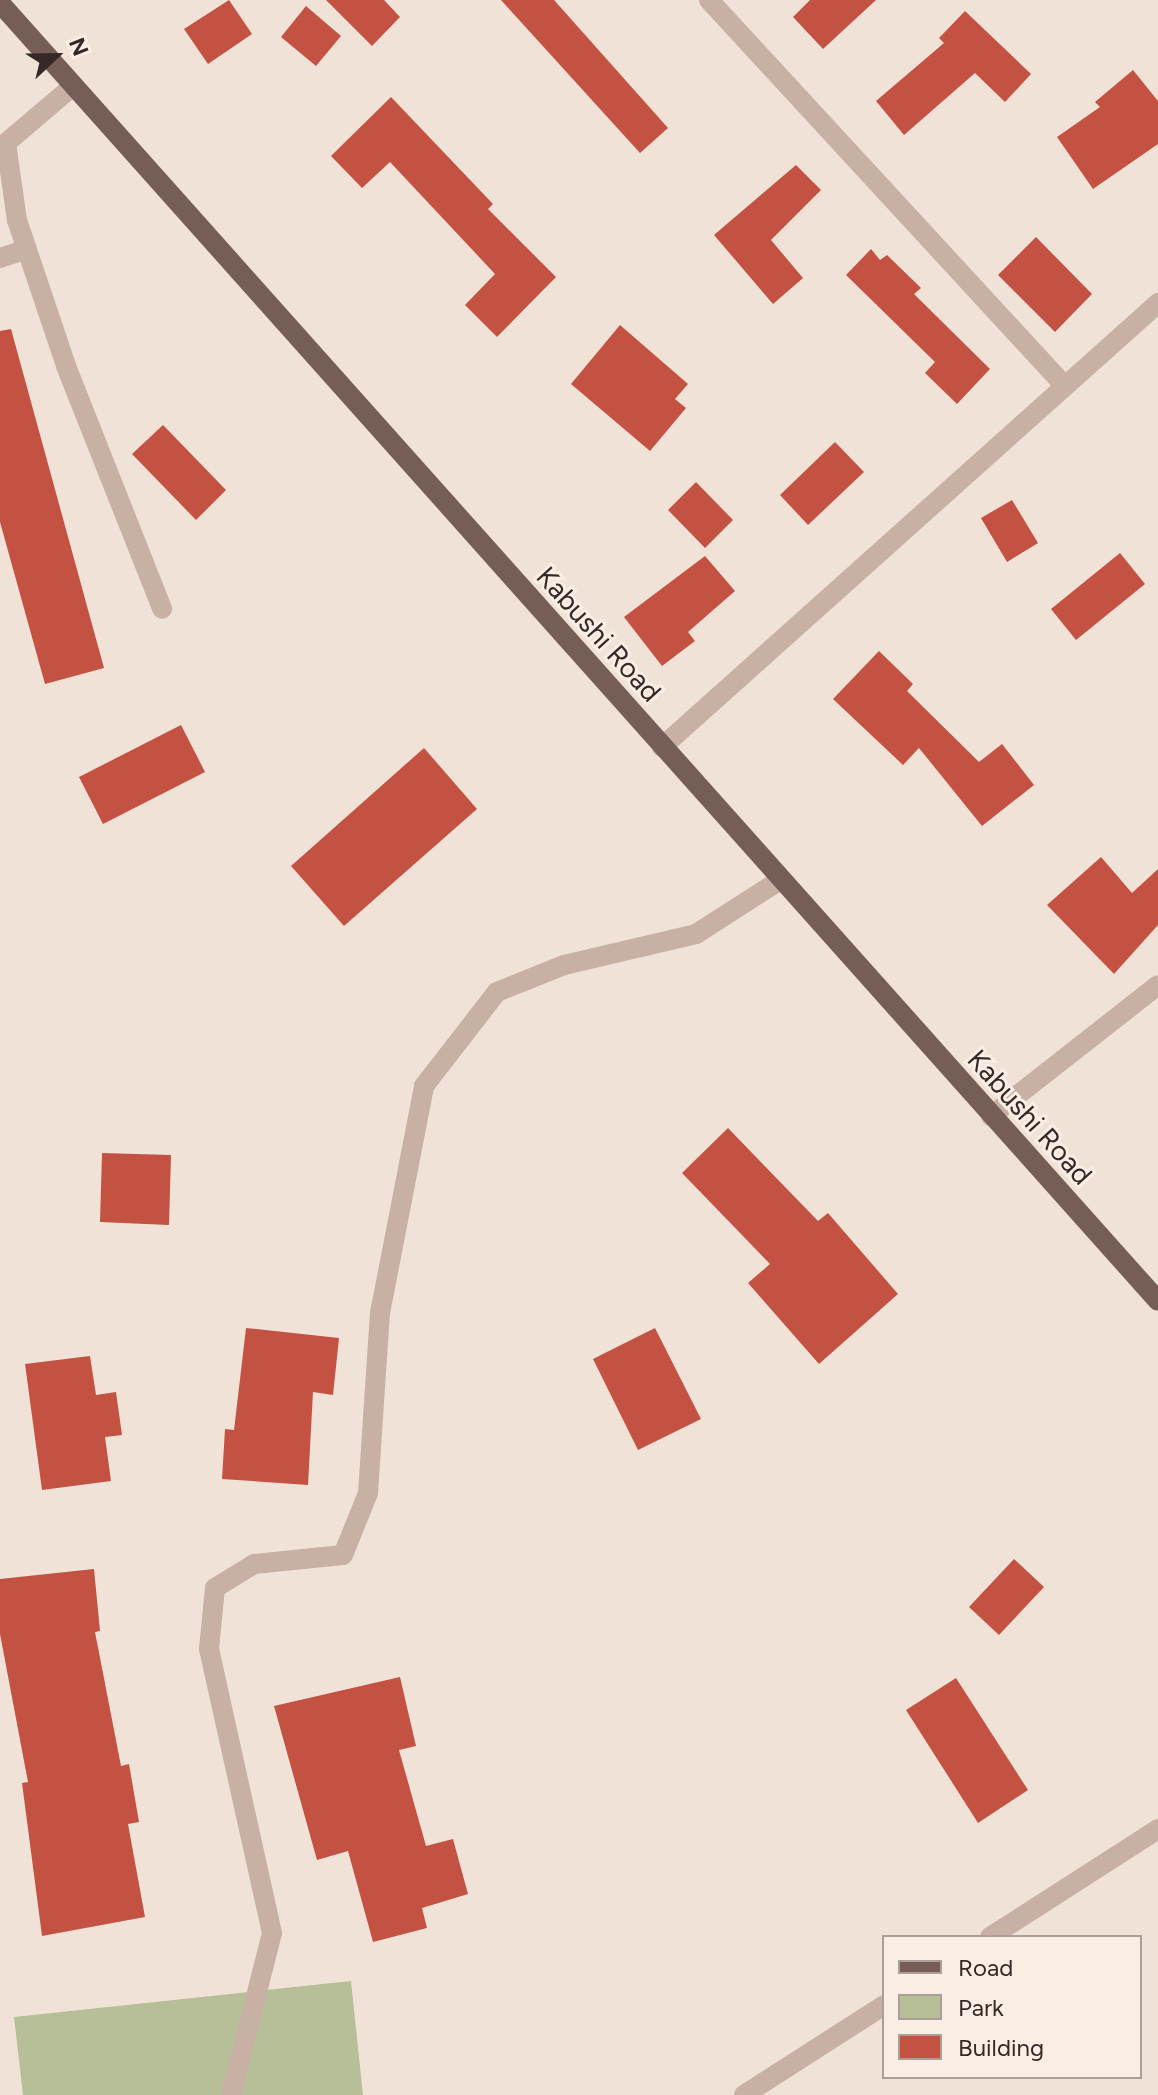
<!DOCTYPE html>
<html>
<head>
<meta charset="utf-8">
<style>
	body { margin:0 }
	#map { position:relative; width:1158px; height:2095px; overflow:hidden; background:#f1e2d8; font-family:Figtree,sans-serif }
	div>[style] { position:absolute }
	.green>* { inset:0; background:#b7bf99 }
	.building>* { inset:0; background:#c45243 }
	.minor>* { height:20px; margin:-10px; padding:0 10px; transform-origin:10px; border-radius:10px; background:#c8b0a5 }
	.major>* { height:20px; margin:-10px; padding:0 10px; transform-origin:10px; border-radius:10px; background:#765e57 }
	span { translate:-50% -50%; white-space:nowrap; text-align:center; line-height:1.15; -webkit-text-stroke:6px #f9ede4; paint-order:stroke }
	.street-label { font-size:28px; color:#342926 }
	.legend { position:absolute; left:882px; top:1935px; width:260px; height:144px; box-sizing:border-box; background:#f9ede4; border:2px solid #aa9f98; margin:0; padding:10px 14px; list-style:none; font-size:24px; color:#342926 }
	.legend li { display:flex; align-items:center; gap:16px; height:40px }
	.legend b { width:40px; border:2px solid #aa9f98 }
	.north { position:absolute; left:16px; top:16px; width:80px; height:80px; -webkit-text-stroke:6px #f9ede4; paint-order:stroke; rotate:68deg; font-size:22px; font-weight:700; line-height:32px; text-align:center; color:#342926 }
	.north::after { content:''; display:block; margin:auto; width:28px; height:36px; background:#342926; clip-path:polygon(50% 0,100% 100%,50% 72%,0 100%) }
</style>
</head>
<body>
<div id="map">
	<div class="green">
		<div style="clip-path:polygon(351px 1981px,363px 2095px,23px 2095px,14px 2017px)"></div>
	</div>
	<div class="building">
		<div style="clip-path:polygon(229px 0,252px 34px,208px 64px,184px 29px)"></div>
		<div style="clip-path:polygon(326px 0,384px 0,400px 17px,372px 46px)"></div>
		<div style="clip-path:polygon(501px 0,554px 0,668px 128px,640px 153px)"></div>
		<div style="clip-path:polygon(810px 0,876px 0,823px 49px,793px 17px)"></div>
		<div style="clip-path:polygon(306px 6px,341px 36px,316px 66px,281px 37px)"></div>
		<div style="clip-path:polygon(965px 11px,1031px 74px,1005px 102px,975px 73px,904px 135px,876px 101px,944px 43px,939px 38px)"></div>
		<div style="clip-path:polygon(1133px 70px,1158px 101px,1158px 144px,1093px 189px,1057px 137px,1100px 107px,1095px 102px)"></div>
		<div style="clip-path:polygon(391px 97px,493px 204px,488px 209px,556px 277px,497px 337px,465px 305px,495px 274px,390px 162px,362px 188px,331px 156px)"></div>
		<div style="clip-path:polygon(796px 165px,821px 190px,771px 240px,803px 278px,773px 304px,714px 235px)"></div>
		<div style="clip-path:polygon(1036px 237px,1092px 294px,1055px 332px,998px 275px)"></div>
		<div style="clip-path:polygon(871px 249px,880px 260px,887px 255px,921px 288px,914px 294px,990px 369px,957px 404px,925px 373px,935px 362px,846px 275px)"></div>
		<div style="clip-path:polygon(620px 325px,688px 384px,675px 399px,686px 408px,650px 451px,571px 384px)"></div>
		<div style="clip-path:polygon(11px 329px,104px 668px,45px 684px,0 522px,0 331px)"></div>
		<div style="clip-path:polygon(163px 425px,226px 490px,196px 520px,132px 454px)"></div>
		<div style="clip-path:polygon(835px 442px,864px 472px,808px 525px,780px 495px)"></div>
		<div style="clip-path:polygon(696px 482px,733px 520px,705px 548px,668px 510px)"></div>
		<div style="clip-path:polygon(1012px 500px,1038px 543px,1007px 562px,981px 518px)"></div>
		<div style="clip-path:polygon(1120px 553px,1145px 584px,1076px 640px,1051px 609px)"></div>
		<div style="clip-path:polygon(705px 556px,735px 591px,688px 632px,695px 641px,662px 666px,624px 617px)"></div>
		<div style="clip-path:polygon(879px 651px,913px 684px,907px 691px,979px 762px,1002px 744px,1034px 785px,982px 826px,919px 748px,903px 765px,833px 699px)"></div>
		<div style="clip-path:polygon(181px 725px,205px 772px,103px 824px,79px 777px)"></div>
		<div style="clip-path:polygon(424px 748px,477px 809px,344px 926px,291px 866px)"></div>
		<div style="clip-path:polygon(1101px 857px,1132px 893px,1158px 869px,1158px 925px,1114px 974px,1047px 905px)"></div>
		<div style="clip-path:polygon(728px 1128px,818px 1221px,828px 1213px,898px 1294px,819px 1364px,748px 1283px,770px 1264px,682px 1173px)"></div>
		<div style="clip-path:polygon(102px 1153px,171px 1155px,169px 1225px,100px 1222px)"></div>
		<div style="clip-path:polygon(246px 1328px,339px 1338px,333px 1395px,313px 1392px,308px 1485px,222px 1479px,225px 1429px,234px 1430px)"></div>
		<div style="clip-path:polygon(655px 1328px,701px 1419px,638px 1450px,593px 1359px)"></div>
		<div style="clip-path:polygon(90px 1356px,96px 1395px,116px 1392px,122px 1435px,105px 1437px,111px 1481px,42px 1490px,25px 1364px)"></div>
		<div style="clip-path:polygon(1014px 1559px,1044px 1587px,999px 1635px,969px 1607px)"></div>
		<div style="clip-path:polygon(94px 1569px,100px 1631px,95px 1632px,121px 1766px,129px 1764px,139px 1822px,128px 1824px,145px 1917px,42px 1936px,22px 1783px,28px 1782px,0 1634px,0 1579px)"></div>
		<div style="clip-path:polygon(400px 1677px,416px 1746px,399px 1750px,426px 1846px,453px 1839px,468px 1894px,422px 1908px,427px 1928px,373px 1942px,348px 1851px,317px 1860px,274px 1706px)"></div>
		<div style="clip-path:polygon(956px 1678px,1028px 1790px,978px 1823px,906px 1710px)"></div>
	</div>
	<div class="minor">
		<div style="left:709px;top:0;width:522px;rotate:47.33deg"></div>
		<div style="left:73px;top:86px;width:88px;rotate:139.6deg"></div>
		<div style="left:6px;top:143px;width:78px;rotate:81.9deg"></div>
		<div style="left:17px;top:220px;width:154px;rotate:71.4deg"></div>
		<div style="left:66px;top:366px;width:261px;rotate:68.4deg"></div>
		<div style="left:0;top:258px;width:28px;rotate:-18deg"></div>
		<div style="left:662px;top:747px;width:666px;rotate:-41.83deg"></div>
		<div style="left:991px;top:1116px;width:212px;rotate:-38.1deg"></div>
		<div style="left:990px;top:1937px;width:200px;rotate:-32.7deg"></div>
		<div style="left:231px;top:2095px;width:167px;rotate:-75.8deg"></div>
		<div style="left:272px;top:1933px;width:291px;rotate:-102.5deg"></div>
		<div style="left:209px;top:1649px;width:61px;rotate:-84.4deg"></div>
		<div style="left:215px;top:1588px;width:46px;rotate:-31.6deg"></div>
		<div style="left:254px;top:1564px;width:89px;rotate:-5.8deg"></div>
		<div style="left:343px;top:1555px;width:67px;rotate:-68deg"></div>
		<div style="left:368px;top:1493px;width:180px;rotate:-86.2deg"></div>
		<div style="left:380px;top:1313px;width:231px;rotate:-79deg"></div>
		<div style="left:424px;top:1086px;width:119px;rotate:-52.2deg"></div>
		<div style="left:497px;top:992px;width:72px;rotate:-21.9deg"></div>
		<div style="left:564px;top:965px;width:136px;rotate:-13.2deg"></div>
		<div style="left:696px;top:934px;width:100px;rotate:-32.7deg"></div>
		<div style="left:744px;top:2095px;width:166px;rotate:-32.7deg"></div>
	</div>
	<div class="major">
		<div style="left:0;top:3px;width:1739px;rotate:48.26deg"></div>
	</div>
	<div class="street-label">
		<span style="left:599px;top:634px;rotate:48deg">Kabushi Road</span>
		<span style="left:1030px;top:1117px;rotate:48deg">Kabushi Road</span>
	</div>
	<ul class="legend">
	<li><b style="height:10px;background:#765e57"></b>Road</li>
	<li><b style="height:22px;background:#b7bf99"></b>Park</li>
	<li><b style="height:22px;background:#c45243"></b>Building</li>
	</ul>
	<div class="north">N</div>
</div>
</body>
</html>
